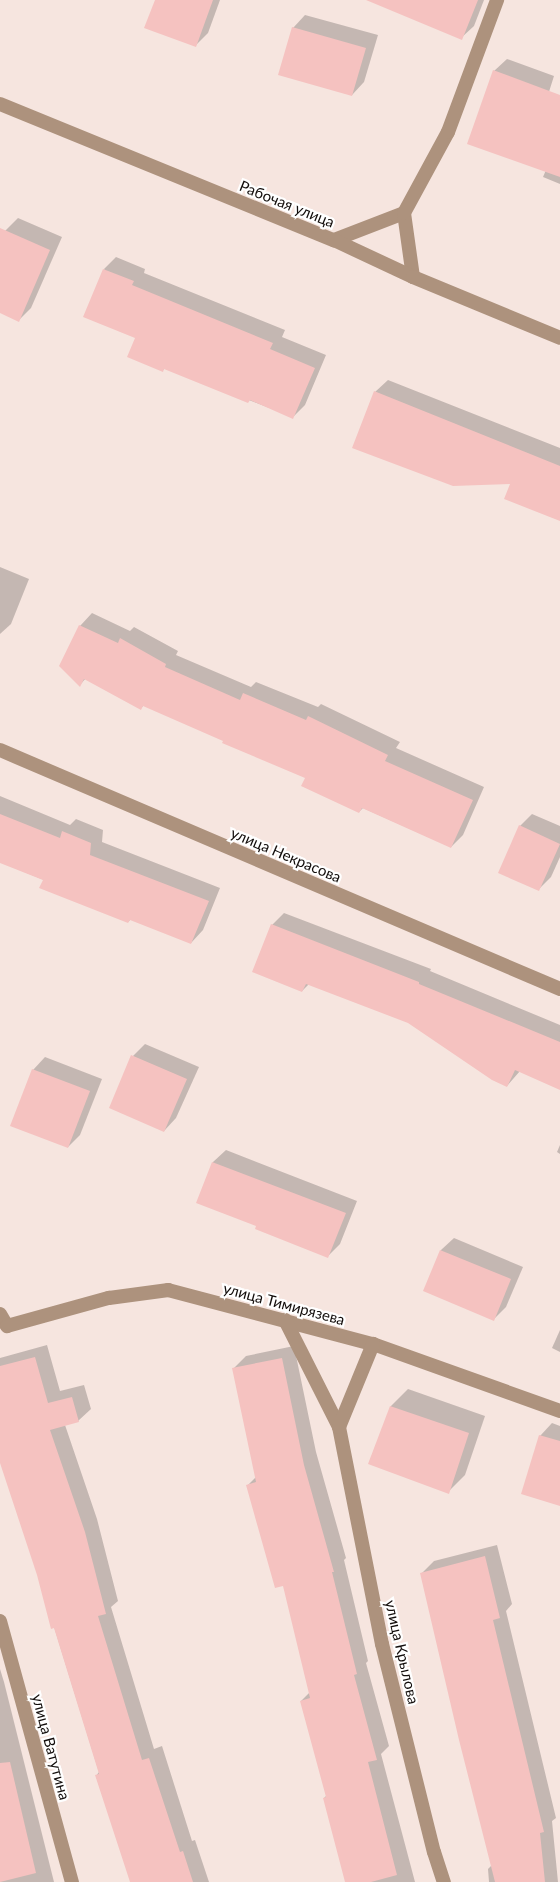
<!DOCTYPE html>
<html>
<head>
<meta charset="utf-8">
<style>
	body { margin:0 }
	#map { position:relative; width:560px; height:1882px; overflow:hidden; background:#f6e5df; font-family:Lato,sans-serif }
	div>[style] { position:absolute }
	.shadow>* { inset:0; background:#0003 }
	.building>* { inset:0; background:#f5c2c0 }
	.service>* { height:14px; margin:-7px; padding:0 7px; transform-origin:7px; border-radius:7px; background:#ad927d }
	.minor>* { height:14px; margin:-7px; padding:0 7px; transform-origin:7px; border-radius:7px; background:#ad927d }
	span { translate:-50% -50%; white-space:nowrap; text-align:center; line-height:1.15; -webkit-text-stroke:4.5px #fff; paint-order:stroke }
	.street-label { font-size:15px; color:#120d0b }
</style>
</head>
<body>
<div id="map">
	<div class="shadow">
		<div style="clip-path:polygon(156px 0,220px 0,208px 33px,196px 45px)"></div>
		<div style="clip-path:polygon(391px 0,484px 0,474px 26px,461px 38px)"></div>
		<div style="clip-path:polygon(305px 15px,378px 35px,364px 82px,352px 95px,293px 28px)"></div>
		<div style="clip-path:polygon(507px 59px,554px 76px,548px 95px,560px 99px,560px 184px,543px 177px,546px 170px,494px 71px)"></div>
		<div style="clip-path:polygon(18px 218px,62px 237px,31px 308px,19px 320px,0 312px,0 243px,5px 231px)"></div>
		<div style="clip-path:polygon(116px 257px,145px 269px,144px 273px,285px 330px,282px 337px,326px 355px,305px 405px,293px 417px,165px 368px,163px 370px,137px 337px,104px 269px)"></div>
		<div style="clip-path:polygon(388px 380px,560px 448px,560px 520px,512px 483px,375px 392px)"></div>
		<div style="clip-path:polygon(0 567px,29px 579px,11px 624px,0 634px)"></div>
		<div style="clip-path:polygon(92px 613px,130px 631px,134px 627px,178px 651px,176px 655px,251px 687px,256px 682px,318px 707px,321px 704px,400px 742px,396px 748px,484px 787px,463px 835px,451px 847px,363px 808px,359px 812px,307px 777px,144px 705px,141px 708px,86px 678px,80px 685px,80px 626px)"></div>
		<div style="clip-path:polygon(0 796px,70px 825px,76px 819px,103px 830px,102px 842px,220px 888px,203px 930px,191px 943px,131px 919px,128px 922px,44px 880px,0 862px)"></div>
		<div style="clip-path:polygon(532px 814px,560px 826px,560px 857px,551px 877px,539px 889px,520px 826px)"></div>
		<div style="clip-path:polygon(284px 913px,431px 969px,430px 971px,560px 1025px,560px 1078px,520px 1071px,507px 1086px,409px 1022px,309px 984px,302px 991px,272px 925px)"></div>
		<div style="clip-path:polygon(145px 1044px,199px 1067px,176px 1118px,164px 1131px,133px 1056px)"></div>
		<div style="clip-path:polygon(45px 1057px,102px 1079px,80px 1135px,68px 1147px,33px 1070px)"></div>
		<div style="clip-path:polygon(560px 1145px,560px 1154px,557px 1152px)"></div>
		<div style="clip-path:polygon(226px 1150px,357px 1201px,340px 1244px,328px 1256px,258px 1225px,198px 1203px,213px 1162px)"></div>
		<div style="clip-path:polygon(454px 1238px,523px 1267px,506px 1307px,494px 1319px,425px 1290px,441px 1250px)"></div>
		<div style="clip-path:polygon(560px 1330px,560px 1352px,552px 1348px)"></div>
		<div style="clip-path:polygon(47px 1345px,60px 1391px,84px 1385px,91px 1409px,78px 1421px,65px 1425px,97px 1519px,118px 1601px,111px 1607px,154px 1749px,162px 1746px,192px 1841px,195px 1840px,209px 1882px,131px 1882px,96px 1776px,99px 1772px,38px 1575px,0 1460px,0 1358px)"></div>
		<div style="clip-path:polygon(294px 1346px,316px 1452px,346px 1558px,344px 1560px,368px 1661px,366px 1663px,389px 1746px,381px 1754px,415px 1882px,346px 1882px,324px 1798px,327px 1795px,301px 1701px,310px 1692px,284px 1584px,248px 1485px,256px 1477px,233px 1369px,246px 1356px)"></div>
		<div style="clip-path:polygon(408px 1389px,485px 1416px,465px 1475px,448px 1492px,369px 1463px,391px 1406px)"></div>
		<div style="clip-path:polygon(552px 1423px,560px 1426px,560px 1504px,540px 1436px)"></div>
		<div style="clip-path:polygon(497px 1545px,512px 1604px,506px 1611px,556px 1818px,552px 1821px,558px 1882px,489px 1882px,488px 1869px,492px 1865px,422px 1573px,434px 1561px)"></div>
		<div style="clip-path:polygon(0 1669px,4px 1682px,54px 1882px,0 1882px)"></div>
	</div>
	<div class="building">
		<div style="clip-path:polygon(155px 0,213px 0,196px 47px,144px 28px)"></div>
		<div style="clip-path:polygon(366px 0,478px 0,462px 40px)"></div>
		<div style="clip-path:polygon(292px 27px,366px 48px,352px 96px,278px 75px)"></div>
		<div style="clip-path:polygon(493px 70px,560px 95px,560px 177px,467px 144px)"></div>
		<div style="clip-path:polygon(0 228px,50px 250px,19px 322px,0 313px)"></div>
		<div style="clip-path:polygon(103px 269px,134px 281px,132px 285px,273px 343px,270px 349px,315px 368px,293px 419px,250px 400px,248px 403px,164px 369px,163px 372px,127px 357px,135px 338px,83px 317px)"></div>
		<div style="clip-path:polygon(374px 391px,560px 466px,560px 521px,504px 499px,510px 484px,453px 486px,352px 448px)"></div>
		<div style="clip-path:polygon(79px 625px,118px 643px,120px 638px,166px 664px,165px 667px,240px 700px,243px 693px,306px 720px,308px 716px,388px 755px,385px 761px,473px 800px,451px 848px,362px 808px,359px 813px,301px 786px,305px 778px,222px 743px,223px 741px,143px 706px,141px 710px,84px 679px,80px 687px,59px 666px)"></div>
		<div style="clip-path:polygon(0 814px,60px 838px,62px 831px,91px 843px,90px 855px,209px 901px,191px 944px,130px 920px,128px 923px,39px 888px,43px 880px,0 863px)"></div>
		<div style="clip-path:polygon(519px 825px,560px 844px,539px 891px,498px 873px)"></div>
		<div style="clip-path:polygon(271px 924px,419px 982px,419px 984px,560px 1042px,560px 1090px,515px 1070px,507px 1087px,492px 1080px,408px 1023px,306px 984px,302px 992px,252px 972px)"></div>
		<div style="clip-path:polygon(131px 1055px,187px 1079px,164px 1132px,109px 1108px)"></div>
		<div style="clip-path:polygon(32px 1069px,90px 1091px,68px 1148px,10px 1126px)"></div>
		<div style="clip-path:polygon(212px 1162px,346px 1213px,328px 1258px,255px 1229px,256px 1226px,196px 1203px)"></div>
		<div style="clip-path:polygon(440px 1250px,511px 1279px,494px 1321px,423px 1291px)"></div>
		<div style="clip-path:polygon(35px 1357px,48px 1403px,72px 1397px,79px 1422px,50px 1430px,85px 1532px,106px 1614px,98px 1616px,142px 1760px,149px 1758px,180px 1852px,183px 1851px,193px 1882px,130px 1882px,95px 1775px,99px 1774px,54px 1628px,51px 1629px,37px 1575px,0 1463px,0 1366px)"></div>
		<div style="clip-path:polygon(282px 1358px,304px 1465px,334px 1572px,332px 1572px,357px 1674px,354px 1675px,377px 1760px,368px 1762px,397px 1875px,371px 1882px,345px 1882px,323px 1798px,326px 1797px,300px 1701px,310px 1698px,283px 1586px,275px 1588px,246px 1485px,256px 1482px,232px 1368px)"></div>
		<div style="clip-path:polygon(390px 1406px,469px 1433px,449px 1494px,368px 1464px)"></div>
		<div style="clip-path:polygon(539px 1435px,560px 1441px,560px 1506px,521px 1494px)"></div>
		<div style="clip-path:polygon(485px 1556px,500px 1618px,493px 1620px,544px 1832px,540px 1833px,545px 1882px,495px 1882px,459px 1740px,420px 1573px)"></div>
		<div style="clip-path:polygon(10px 1762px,36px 1873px,0 1882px,0 1763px)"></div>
	</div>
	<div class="service">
		<div style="left:334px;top:240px;width:75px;rotate:-21.1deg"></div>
		<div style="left:413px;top:277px;width:65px;rotate:-98deg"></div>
		<div style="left:404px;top:213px;width:92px;rotate:-61.5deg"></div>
		<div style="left:448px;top:132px;width:141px;rotate:-69.6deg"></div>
	</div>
	<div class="minor">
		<div style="left:0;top:104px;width:361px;rotate:22.2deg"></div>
		<div style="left:334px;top:240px;width:87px;rotate:25.1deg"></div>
		<div style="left:413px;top:277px;width:159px;rotate:22.5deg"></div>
		<div style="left:0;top:750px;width:609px;rotate:23.11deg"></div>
		<div style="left:0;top:1314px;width:14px;rotate:60deg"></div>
		<div style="left:7px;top:1326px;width:106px;rotate:-15.4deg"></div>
		<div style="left:109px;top:1298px;width:60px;rotate:-7.7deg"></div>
		<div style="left:168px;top:1290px;width:212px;rotate:14.8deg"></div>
		<div style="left:373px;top:1344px;width:199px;rotate:19.7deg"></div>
		<div style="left:285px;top:1320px;width:120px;rotate:63.2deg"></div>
		<div style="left:339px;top:1427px;width:221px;rotate:78.8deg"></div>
		<div style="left:382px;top:1644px;width:214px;rotate:76deg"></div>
		<div style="left:434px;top:1852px;width:32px;rotate:72deg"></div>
		<div style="left:339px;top:1427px;width:90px;rotate:-67.7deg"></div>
		<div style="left:0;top:1621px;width:271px;rotate:74.6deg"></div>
	</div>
	<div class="street-label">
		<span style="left:287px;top:204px;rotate:22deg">Рабочая улица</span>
		<span style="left:286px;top:855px;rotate:23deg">улица Некрасова</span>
		<span style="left:284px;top:1304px;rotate:15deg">улица Тимирязева</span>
		<span style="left:402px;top:1652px;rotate:77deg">улица Крылова</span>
		<span style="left:51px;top:1747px;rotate:75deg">улица Ватутина</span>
	</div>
</div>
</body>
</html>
